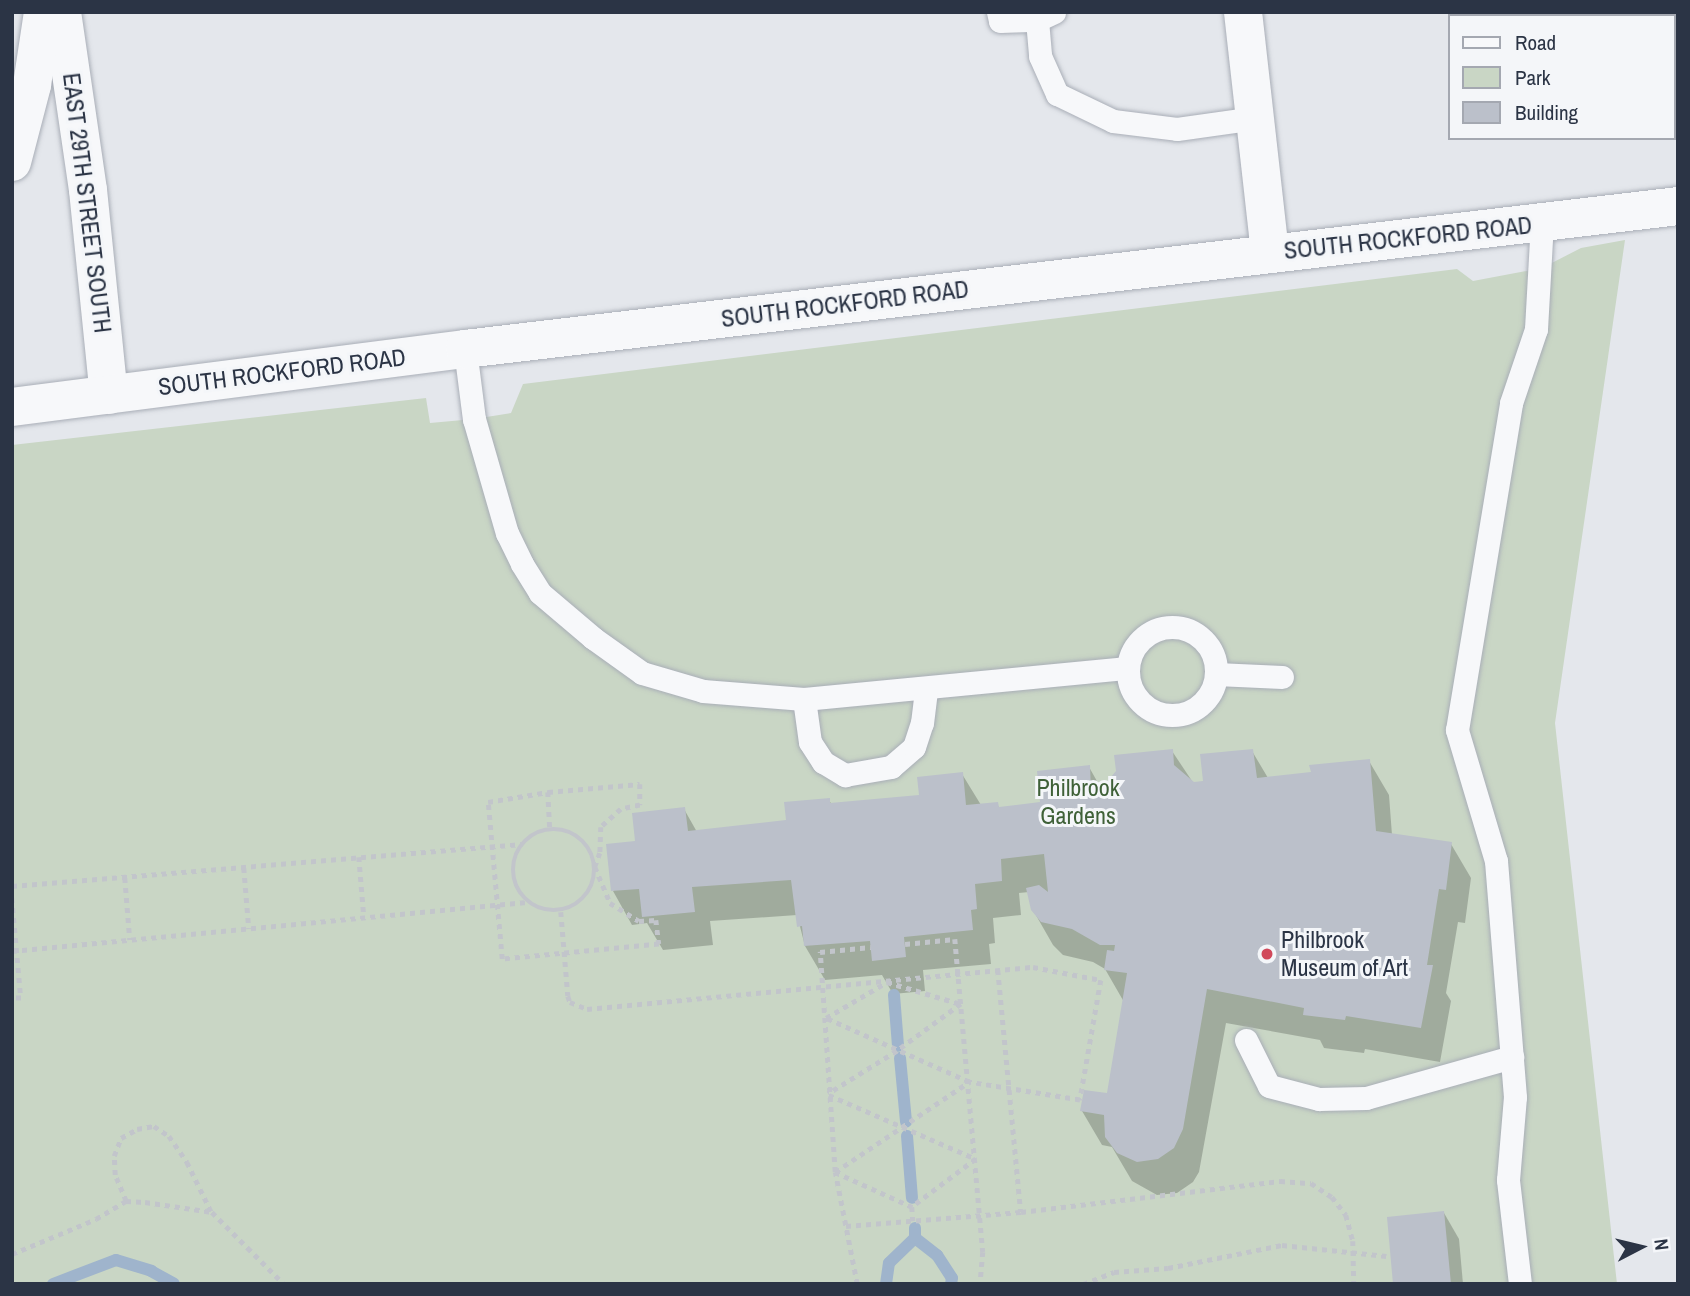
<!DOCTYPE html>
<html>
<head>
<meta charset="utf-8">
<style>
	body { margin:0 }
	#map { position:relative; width:1690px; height:1296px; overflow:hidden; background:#e4e7ec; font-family:"Archivo Narrow",sans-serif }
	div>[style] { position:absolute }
	.green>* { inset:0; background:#c9d6c5 }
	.shadow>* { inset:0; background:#0003 }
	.stream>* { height:12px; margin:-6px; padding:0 6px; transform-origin:6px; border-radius:6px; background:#9fb4cc }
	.building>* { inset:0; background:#bbc0ca }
	.path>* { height:4.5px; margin-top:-2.25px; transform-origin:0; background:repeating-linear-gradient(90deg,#c2c5cb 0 5px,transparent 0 10px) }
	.path>.ring { margin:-2.25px; padding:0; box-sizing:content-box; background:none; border:4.5px solid #c2c5cb; border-radius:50% }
	.roads { filter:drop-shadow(0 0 2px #a9aeb7) drop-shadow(0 0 2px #a9aeb7) }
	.service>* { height:23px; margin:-11.5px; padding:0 11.5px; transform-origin:11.5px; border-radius:11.5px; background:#f7f8fa }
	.service>.ring { margin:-11.5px; padding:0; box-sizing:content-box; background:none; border:23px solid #f7f8fa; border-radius:50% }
	.minor>* { height:38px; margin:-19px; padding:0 19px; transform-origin:19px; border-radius:19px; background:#f7f8fa }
	.dots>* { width:19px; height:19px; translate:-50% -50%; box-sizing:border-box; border:4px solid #f4f6f9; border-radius:50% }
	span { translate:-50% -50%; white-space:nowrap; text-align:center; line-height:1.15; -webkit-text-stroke:6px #f4f6f9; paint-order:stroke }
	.street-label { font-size:24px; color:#2b3445 }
	.park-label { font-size:24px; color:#3f6138 }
	.poi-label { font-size:24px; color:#2b3445 }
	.left { translate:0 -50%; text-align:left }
	.frame { position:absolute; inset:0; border:14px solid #2b3445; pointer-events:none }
	.legend { position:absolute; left:1448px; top:14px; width:228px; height:126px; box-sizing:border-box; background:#f4f6f9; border:2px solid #a4a8b1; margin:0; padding:9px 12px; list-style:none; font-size:21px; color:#2b3445 }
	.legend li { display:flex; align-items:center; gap:14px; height:35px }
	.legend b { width:35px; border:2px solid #a4a8b1 }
	.north { position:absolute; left:1606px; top:1212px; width:70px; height:70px; -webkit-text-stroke:5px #f4f6f9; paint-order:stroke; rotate:83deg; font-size:19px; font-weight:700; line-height:28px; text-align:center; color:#2b3445 }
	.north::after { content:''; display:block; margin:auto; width:24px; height:32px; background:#2b3445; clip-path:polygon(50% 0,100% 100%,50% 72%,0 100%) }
</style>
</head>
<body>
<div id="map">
	<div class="green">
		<div style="clip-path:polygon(1625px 240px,1555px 723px,1617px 1284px,12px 1284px,12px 445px,426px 398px,430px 423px,474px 419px,511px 413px,523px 384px,1457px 269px,1473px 281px,1542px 268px,1581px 248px)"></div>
	</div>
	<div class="shadow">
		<div style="clip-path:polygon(1172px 751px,1194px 784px,1205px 782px,1252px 751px,1268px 778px,1313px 773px,1369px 761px,1389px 795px,1392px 835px,1451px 844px,1471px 878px,1465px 923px,1458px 922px,1446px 993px,1451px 1001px,1440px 1062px,1365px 1049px,1364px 1053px,1324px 1048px,1320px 1040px,1226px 1023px,1199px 1172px,1193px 1182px,1177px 1193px,1157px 1195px,1132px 1181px,1112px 1147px,1102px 1145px,1082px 1111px,1109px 1095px,1124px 1002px,1105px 969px,1093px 962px,1063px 955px,1053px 945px,1033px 910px,1029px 892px,1019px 893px,1021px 915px,993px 918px,995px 943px,989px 944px,991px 964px,923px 970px,925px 991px,893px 994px,882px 975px,825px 980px,805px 946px,797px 915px,710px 921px,713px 945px,663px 950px,647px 923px,632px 925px,613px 891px,684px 809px,697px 832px,787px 822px,829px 800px,832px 805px,921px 797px,962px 774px,981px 805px,997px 804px,1000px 809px,1042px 804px,1089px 767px,1102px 790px)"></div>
		<div style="clip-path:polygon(1444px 1213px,1459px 1239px,1463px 1284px,1395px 1284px)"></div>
	</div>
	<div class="stream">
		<div style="left:894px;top:995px;width:51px;rotate:85.5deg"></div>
		<div style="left:900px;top:1058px;width:64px;rotate:84.6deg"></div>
		<div style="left:907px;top:1136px;width:62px;rotate:85.4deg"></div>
		<div style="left:915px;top:1238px;width:28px;rotate:38deg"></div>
		<div style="left:937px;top:1255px;width:27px;rotate:57deg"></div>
		<div style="left:952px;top:1278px;width:6px;rotate:99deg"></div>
		<div style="left:53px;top:1284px;width:67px;rotate:-20.9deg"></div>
		<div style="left:116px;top:1260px;width:37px;rotate:17deg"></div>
		<div style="left:151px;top:1271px;width:26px;rotate:29deg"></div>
		<div style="left:886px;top:1284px;width:21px;rotate:-82deg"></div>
		<div style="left:889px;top:1263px;width:36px;rotate:-44deg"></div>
		<div style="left:915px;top:1238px;width:10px;rotate:-90deg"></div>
	</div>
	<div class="building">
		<div style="clip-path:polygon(1173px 749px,1174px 765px,1194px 782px,1203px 781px,1200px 754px,1253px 749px,1257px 778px,1311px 772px,1309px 765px,1370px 759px,1376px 831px,1452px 842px,1446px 890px,1439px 889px,1427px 965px,1433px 965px,1421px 1028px,1346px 1016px,1345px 1020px,1303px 1015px,1304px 1008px,1207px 989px,1183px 1129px,1174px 1148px,1158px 1159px,1137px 1162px,1117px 1153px,1105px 1137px,1104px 1115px,1080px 1111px,1084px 1090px,1107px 1093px,1127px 973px,1104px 970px,1107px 950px,1114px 951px,1115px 945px,1100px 945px,1072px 929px,1041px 922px,1031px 910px,1026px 888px,1039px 885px,1048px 892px,1044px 854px,1001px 859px,1002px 881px,975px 884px,977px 909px,971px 910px,973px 930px,904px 937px,906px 957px,872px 961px,870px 941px,804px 946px,802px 926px,797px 927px,791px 880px,692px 887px,695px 912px,642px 917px,639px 889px,611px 891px,606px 844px,635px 841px,632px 813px,685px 807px,688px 831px,786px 820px,784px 802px,830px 798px,830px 803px,919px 795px,917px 777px,963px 772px,966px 805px,998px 802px,999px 807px,1040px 802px,1037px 771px,1090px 765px,1091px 792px,1100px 790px,1116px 771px,1114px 755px)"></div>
		<div style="clip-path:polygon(1444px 1211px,1451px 1284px,1393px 1284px,1387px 1217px)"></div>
	</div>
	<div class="path">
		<div style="left:640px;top:784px;width:21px;rotate:90deg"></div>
		<div style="left:640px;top:805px;width:19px;rotate:168deg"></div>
		<div style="left:621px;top:809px;width:27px;rotate:138deg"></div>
		<div style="left:601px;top:827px;width:26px;rotate:92deg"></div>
		<div style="left:600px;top:853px;width:15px;rotate:110deg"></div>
		<div style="left:595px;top:867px;width:39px;rotate:67deg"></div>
		<div style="left:610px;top:903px;width:34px;rotate:32deg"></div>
		<div style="left:639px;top:921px;width:17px;rotate:-3deg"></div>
		<div style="left:656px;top:920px;width:24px;rotate:83deg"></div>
		<div style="left:659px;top:944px;width:158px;rotate:174.5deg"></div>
		<div style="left:502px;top:959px;width:158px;rotate:-95.1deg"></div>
		<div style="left:488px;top:802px;width:61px;rotate:-9.5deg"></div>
		<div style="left:548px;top:792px;width:92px;rotate:-5deg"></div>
		<div style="left:548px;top:792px;width:37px;rotate:87deg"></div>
		<div class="ring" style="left:513px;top:829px;width:77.5px;height:77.5px"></div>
		<div style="left:359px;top:857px;width:60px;rotate:85.2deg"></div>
		<div style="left:244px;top:868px;width:61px;rotate:85.3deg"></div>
		<div style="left:125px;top:878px;width:62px;rotate:85.4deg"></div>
		<div style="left:12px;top:886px;width:512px;rotate:-4.71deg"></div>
		<div style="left:12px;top:898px;width:100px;rotate:84.9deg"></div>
		<div style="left:21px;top:998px;width:9px;rotate:180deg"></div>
		<div style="left:561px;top:912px;width:84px;rotate:85.2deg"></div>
		<div style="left:568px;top:996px;width:6px;rotate:72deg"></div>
		<div style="left:570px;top:1002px;width:18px;rotate:22deg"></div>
		<div style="left:587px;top:1009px;width:448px;rotate:-5.4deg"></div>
		<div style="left:1033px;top:967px;width:69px;rotate:10.8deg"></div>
		<div style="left:1101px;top:980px;width:122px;rotate:99.9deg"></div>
		<div style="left:1080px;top:1100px;width:112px;rotate:-170.8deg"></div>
		<div style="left:969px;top:1082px;width:158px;rotate:-156deg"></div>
		<div style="left:905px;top:944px;width:50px;rotate:-5.7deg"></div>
		<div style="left:955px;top:939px;width:314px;rotate:84.9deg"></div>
		<div style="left:983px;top:1252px;width:32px;rotate:95deg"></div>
		<div style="left:12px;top:951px;width:517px;rotate:-5.44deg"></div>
		<div style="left:998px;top:970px;width:243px;rotate:84.6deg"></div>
		<div style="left:826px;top:1018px;width:71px;rotate:-30.5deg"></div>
		<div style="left:887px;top:982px;width:77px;rotate:16.6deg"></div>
		<div style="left:961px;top:1004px;width:79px;rotate:143.7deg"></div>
		<div style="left:897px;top:1051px;width:81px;rotate:148.1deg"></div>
		<div style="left:829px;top:1095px;width:160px;rotate:23.5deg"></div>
		<div style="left:976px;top:1159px;width:80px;rotate:143.1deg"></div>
		<div style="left:912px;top:1207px;width:14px;rotate:86deg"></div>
		<div style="left:835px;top:1172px;width:161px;rotate:-33.9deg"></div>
		<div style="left:835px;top:1172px;width:85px;rotate:24.4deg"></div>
		<div style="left:126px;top:1201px;width:28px;rotate:-113deg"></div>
		<div style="left:115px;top:1175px;width:19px;rotate:-93deg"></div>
		<div style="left:114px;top:1156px;width:19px;rotate:-69deg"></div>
		<div style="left:121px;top:1138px;width:18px;rotate:-29deg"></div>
		<div style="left:137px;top:1129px;width:17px;rotate:-10deg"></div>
		<div style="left:154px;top:1126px;width:18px;rotate:34deg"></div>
		<div style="left:169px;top:1136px;width:32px;rotate:55deg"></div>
		<div style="left:187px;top:1162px;width:55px;rotate:63.9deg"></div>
		<div style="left:846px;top:1226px;width:176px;rotate:-4.6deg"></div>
		<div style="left:1021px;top:1212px;width:261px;rotate:-6.8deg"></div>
		<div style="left:1280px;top:1181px;width:31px;rotate:4deg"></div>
		<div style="left:1311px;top:1183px;width:25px;rotate:34deg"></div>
		<div style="left:1332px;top:1197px;width:23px;rotate:52deg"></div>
		<div style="left:1346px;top:1215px;width:27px;rotate:75deg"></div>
		<div style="left:1353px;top:1241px;width:43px;rotate:88.7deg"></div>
		<div style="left:12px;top:1254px;width:91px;rotate:-22.6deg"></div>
		<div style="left:96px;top:1219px;width:35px;rotate:-31deg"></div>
		<div style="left:126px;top:1201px;width:19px;rotate:3deg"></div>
		<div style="left:145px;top:1202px;width:68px;rotate:8.5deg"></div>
		<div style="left:212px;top:1212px;width:102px;rotate:45deg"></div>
		<div style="left:857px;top:1284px;width:114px;rotate:-101.1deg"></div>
		<div style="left:835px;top:1172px;width:221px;rotate:-93.9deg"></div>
		<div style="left:820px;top:952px;width:51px;rotate:-5.6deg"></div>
		<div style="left:1083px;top:1284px;width:33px;rotate:-21deg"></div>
		<div style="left:1114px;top:1272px;width:54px;rotate:-4.2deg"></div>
		<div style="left:1168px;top:1268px;width:116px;rotate:-11.4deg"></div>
		<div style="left:1282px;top:1245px;width:105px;rotate:6deg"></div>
	</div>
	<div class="roads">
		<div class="service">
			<div style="left:998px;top:12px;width:9px;rotate:77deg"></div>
			<div style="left:1000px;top:21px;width:37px;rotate:-2deg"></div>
			<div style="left:1037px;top:20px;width:19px;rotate:-25deg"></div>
			<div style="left:1037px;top:20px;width:36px;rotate:85deg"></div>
			<div style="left:1040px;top:56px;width:42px;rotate:65.9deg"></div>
			<div style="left:1057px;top:94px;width:62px;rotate:25.7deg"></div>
			<div style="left:1113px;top:121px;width:64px;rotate:7.1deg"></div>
			<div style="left:1177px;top:129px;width:79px;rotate:-8deg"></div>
			<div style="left:465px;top:349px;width:71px;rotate:82.7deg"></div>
			<div style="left:474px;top:419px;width:119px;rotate:73.9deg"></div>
			<div style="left:507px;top:533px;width:34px;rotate:64deg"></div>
			<div style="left:522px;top:564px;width:34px;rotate:58deg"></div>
			<div style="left:540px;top:593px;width:70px;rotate:40.3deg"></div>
			<div style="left:593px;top:638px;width:60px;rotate:35.5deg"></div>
			<div style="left:642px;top:673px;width:64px;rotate:16.4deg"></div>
			<div style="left:703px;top:691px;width:101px;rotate:4.5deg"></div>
			<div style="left:804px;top:699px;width:325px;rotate:-5.5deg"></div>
			<div class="ring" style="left:1128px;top:627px;width:65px;height:65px"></div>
			<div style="left:1216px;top:674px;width:66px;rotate:2.6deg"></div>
			<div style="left:804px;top:699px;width:43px;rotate:82.1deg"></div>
			<div style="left:810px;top:742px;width:24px;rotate:57deg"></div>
			<div style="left:823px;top:762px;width:26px;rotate:31deg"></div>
			<div style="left:845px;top:775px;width:47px;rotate:-9.9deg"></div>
			<div style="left:891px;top:767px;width:30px;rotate:-41deg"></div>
			<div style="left:914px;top:747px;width:25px;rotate:-72deg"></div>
			<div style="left:922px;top:723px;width:35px;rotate:-83deg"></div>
			<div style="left:1246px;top:1040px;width:51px;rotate:63.4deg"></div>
			<div style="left:1269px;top:1086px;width:52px;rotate:14.6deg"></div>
			<div style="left:1319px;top:1099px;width:47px;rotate:-1.2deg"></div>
			<div style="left:1366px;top:1098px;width:152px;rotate:-15.7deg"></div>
			<div style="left:1520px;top:1284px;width:105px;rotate:-96.6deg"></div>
			<div style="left:1508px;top:1180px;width:83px;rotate:-85.2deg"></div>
			<div style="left:1515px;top:1097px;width:237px;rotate:-94.6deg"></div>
			<div style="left:1496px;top:861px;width:137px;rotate:-106.6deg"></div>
			<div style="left:1457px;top:730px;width:331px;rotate:-80.6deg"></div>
			<div style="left:1511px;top:403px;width:78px;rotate:-71.3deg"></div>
			<div style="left:1536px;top:329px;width:107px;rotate:-86.8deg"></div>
		</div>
		<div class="minor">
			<div style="left:62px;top:12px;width:180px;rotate:81.7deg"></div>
			<div style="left:88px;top:190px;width:206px;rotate:84.2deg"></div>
			<div style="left:1243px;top:12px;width:243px;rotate:83.6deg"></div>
			<div style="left:12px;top:162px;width:80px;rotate:-75.4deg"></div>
			<div style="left:32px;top:85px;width:74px;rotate:-81.4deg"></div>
			<div style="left:12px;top:407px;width:457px;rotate:-7.3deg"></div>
			<div style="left:465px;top:349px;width:1221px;rotate:-6.72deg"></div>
		</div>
	</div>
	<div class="dots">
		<div style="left:1267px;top:954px;background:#d1495b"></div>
	</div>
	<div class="street-label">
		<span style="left:87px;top:203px;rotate:83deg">EAST 29TH STREET SOUTH</span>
		<span style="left:1408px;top:238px;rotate:-6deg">SOUTH ROCKFORD ROAD</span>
		<span style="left:845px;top:304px;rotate:-7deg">SOUTH ROCKFORD ROAD</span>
		<span style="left:282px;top:372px;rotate:-7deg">SOUTH ROCKFORD ROAD</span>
	</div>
	<div class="park-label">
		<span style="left:1078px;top:802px">Philbrook<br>Gardens</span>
	</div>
	<div class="poi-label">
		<span class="left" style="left:1281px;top:954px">Philbrook<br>Museum of Art</span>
	</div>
	<div class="frame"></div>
	<ul class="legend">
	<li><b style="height:9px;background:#f7f8fa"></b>Road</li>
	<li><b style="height:19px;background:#c9d6c5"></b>Park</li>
	<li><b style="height:19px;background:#bbc0ca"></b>Building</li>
	</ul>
	<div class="north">N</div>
</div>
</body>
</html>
